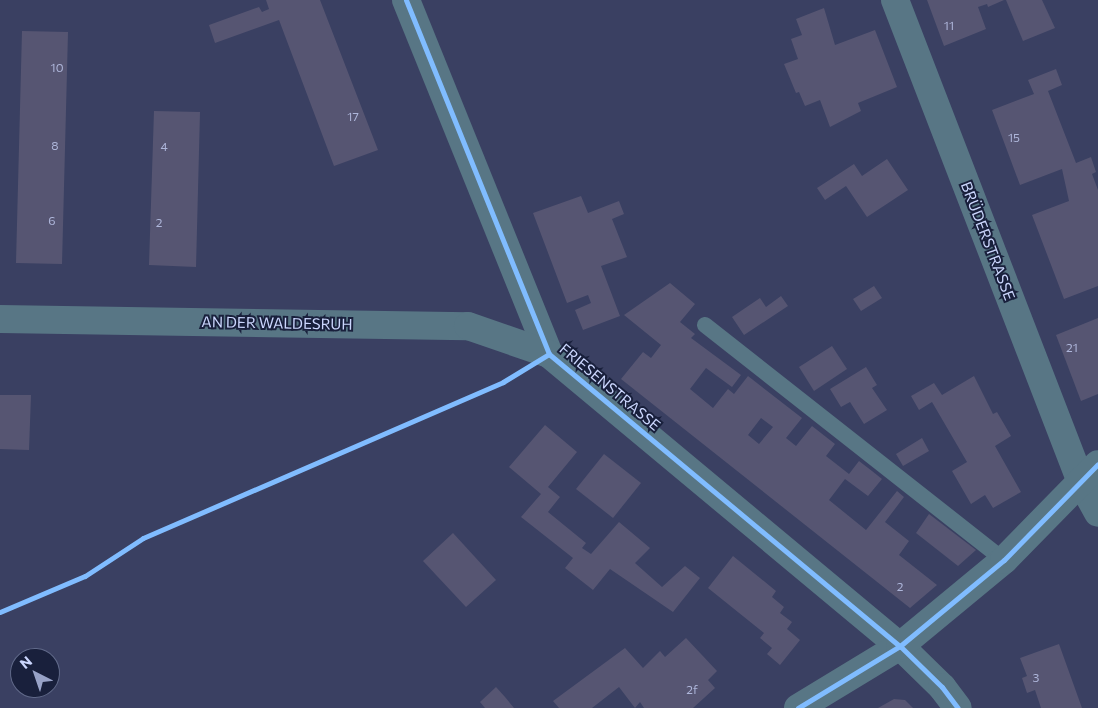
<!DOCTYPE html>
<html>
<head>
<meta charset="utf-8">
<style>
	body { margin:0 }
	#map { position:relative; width:1098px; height:708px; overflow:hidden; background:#3a4062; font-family:Commissioner,sans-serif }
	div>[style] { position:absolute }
	.building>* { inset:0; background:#565572 }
	.lane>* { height:16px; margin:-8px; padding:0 8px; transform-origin:8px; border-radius:8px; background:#587685 }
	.street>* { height:28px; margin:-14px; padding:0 14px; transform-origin:14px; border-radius:14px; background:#587685 }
	.cycleway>* { height:5px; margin:-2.5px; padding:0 2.5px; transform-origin:2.5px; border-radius:2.5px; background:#80bcff }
	span { translate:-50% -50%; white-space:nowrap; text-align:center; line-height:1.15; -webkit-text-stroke:4px #19203c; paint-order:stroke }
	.number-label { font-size:12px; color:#aeb6da }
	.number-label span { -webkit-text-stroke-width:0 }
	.street-label { font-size:15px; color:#cbd6fd }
	.north { position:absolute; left:10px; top:648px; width:50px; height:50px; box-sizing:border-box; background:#19203c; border:1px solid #606989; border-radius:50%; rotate:319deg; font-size:14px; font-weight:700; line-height:20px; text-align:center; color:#cbd6fd }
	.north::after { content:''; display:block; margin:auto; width:18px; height:22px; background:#98a2c7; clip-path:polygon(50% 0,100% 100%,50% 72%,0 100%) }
</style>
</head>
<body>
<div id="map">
	<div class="building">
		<div style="clip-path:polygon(266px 0,320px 0,378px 150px,334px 166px,279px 20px,215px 43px,209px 25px,259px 7px,262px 12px,269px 9px)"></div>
		<div style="clip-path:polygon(927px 0,1004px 0,988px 7px,987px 4px,978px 7px,986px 29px,944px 46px)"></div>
		<div style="clip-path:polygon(1006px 0,1042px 0,1055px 28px,1023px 41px)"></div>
		<div style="clip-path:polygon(824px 8px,835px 45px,875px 30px,897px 87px,858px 103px,861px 111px,830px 127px,820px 100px,805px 106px,799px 92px,796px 93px,784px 64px,798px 59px,791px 39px,802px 35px,796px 19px)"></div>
		<div style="clip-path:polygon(22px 31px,68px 32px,62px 264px,16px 263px)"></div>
		<div style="clip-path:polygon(1056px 69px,1062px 85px,1048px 91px,1076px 163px,1091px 157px,1096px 172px,1092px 174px,1098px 190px,1098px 286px,1064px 299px,1032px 215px,1069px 201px,1062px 169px,1020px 185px,992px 110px,1034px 94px,1028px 80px)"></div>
		<div style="clip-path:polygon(154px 111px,200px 112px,196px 267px,149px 265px)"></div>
		<div style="clip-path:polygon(887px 159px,908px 190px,867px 217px,846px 186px,825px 200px,817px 188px,854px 164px,862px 176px)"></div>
		<div style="clip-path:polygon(581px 196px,588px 213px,619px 201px,624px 214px,612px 219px,627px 257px,601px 266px,620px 316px,583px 330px,575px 310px,591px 303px,588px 295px,567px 303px,533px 213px)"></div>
		<div style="clip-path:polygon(evenodd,670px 283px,695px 304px,680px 322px,695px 334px,691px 338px,741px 375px,732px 387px,706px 368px,690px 389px,713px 408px,728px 389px,734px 394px,748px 376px,802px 418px,786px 438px,796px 446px,812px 426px,835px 444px,826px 456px,849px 474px,859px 461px,872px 471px,882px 479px,868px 496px,845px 479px,829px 500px,866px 530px,897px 491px,904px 497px,885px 522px,909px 541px,899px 555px,937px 585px,910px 608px,621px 379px,643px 352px,651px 358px,661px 345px,624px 315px,670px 283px,761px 418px,773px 427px,759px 444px,748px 435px,761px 418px)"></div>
		<div style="clip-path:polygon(874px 286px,882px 298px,861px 311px,853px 299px)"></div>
		<div style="clip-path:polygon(781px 296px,788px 306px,744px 335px,732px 317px,760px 298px,766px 307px)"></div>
		<div style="clip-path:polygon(1098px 318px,1098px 394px,1081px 401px,1056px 335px)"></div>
		<div style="clip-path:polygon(832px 346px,847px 369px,814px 391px,799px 367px)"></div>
		<div style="clip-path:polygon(866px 367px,877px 385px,872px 388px,887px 410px,864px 424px,850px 402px,841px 407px,830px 389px)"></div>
		<div style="clip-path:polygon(974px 376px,993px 414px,997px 412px,1011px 436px,995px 446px,1021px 492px,993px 508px,985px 495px,971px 504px,952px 471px,967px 462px,932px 402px,919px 410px,911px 396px,934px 383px,942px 395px)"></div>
		<div style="clip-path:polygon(0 395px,31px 395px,29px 450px,0 449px)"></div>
		<div style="clip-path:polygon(545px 425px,577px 452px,548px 487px,560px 497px,548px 512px,586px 543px,582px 548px,591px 554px,619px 522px,650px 548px,635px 563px,662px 587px,685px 566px,700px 578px,673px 612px,610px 569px,593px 590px,565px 568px,573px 558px,521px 517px,541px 494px,509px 467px)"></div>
		<div style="clip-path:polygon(922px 438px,929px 451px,903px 466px,896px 454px)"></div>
		<div style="clip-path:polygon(604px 454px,641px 483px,613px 518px,576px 489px)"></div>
		<div style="clip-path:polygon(929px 514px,976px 550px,958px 566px,916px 533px)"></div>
		<div style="clip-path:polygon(453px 533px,496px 580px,466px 607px,423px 561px)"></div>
		<div style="clip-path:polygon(733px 556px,776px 591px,772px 597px,784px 607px,780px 613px,792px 622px,787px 629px,800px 640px,780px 665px,767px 654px,772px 648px,760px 638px,764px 633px,708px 588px)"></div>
		<div style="clip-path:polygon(686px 638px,717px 671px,708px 680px,715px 688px,693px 708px,644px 708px,640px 702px,635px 708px,619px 687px,592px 708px,559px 708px,553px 701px,625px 648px,643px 668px,660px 651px,665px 657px)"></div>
		<div style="clip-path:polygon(1059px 644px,1082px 708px,1041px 708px,1035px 690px,1027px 693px,1022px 678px,1027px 676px,1020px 658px)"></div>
		<div style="clip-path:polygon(496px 687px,505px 697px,514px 708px,485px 708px,480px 702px)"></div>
		<div style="clip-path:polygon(894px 699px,905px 700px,913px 708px,878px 708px)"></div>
	</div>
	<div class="lane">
		<div style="left:705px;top:325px;width:380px;rotate:38.2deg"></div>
	</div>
	<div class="street">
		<div style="left:406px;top:0;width:382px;rotate:68deg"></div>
		<div style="left:549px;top:354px;width:457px;rotate:39.8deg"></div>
		<div style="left:900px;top:646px;width:59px;rotate:44.3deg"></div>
		<div style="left:942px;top:687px;width:26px;rotate:53deg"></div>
		<div style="left:895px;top:0;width:517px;rotate:68.9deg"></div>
		<div style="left:1081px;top:482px;width:35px;rotate:61deg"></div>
		<div style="left:0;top:319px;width:468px;rotate:0.9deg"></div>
		<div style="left:468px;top:326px;width:86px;rotate:19.1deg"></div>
		<div style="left:798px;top:708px;width:119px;rotate:-31.3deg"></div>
		<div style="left:900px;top:646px;width:135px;rotate:-39.6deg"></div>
		<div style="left:1004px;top:560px;width:134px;rotate:-45.6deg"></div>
	</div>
	<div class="cycleway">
		<div style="left:406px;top:0;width:382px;rotate:68deg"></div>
		<div style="left:549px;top:354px;width:457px;rotate:39.8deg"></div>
		<div style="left:900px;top:646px;width:59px;rotate:44.3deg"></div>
		<div style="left:942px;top:687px;width:26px;rotate:53deg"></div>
		<div style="left:0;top:612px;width:92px;rotate:-23deg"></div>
		<div style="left:85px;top:576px;width:69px;rotate:-33.2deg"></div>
		<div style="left:143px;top:538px;width:392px;rotate:-23.4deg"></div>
		<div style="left:503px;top:382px;width:54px;rotate:-31.3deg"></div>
		<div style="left:798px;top:708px;width:119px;rotate:-31.3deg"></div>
		<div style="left:900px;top:646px;width:135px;rotate:-39.6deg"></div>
		<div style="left:1004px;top:560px;width:134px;rotate:-45.6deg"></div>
	</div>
	<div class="number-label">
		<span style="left:949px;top:26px">11</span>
		<span style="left:57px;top:68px">10</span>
		<span style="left:353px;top:117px">17</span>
		<span style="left:1014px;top:138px">15</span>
		<span style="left:55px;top:146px">8</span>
		<span style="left:164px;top:147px">4</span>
		<span style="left:52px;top:221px">6</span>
		<span style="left:159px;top:223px">2</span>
		<span style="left:1072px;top:348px">21</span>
		<span style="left:900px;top:587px">2</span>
		<span style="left:1036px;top:678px">3</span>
		<span style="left:692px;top:690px">2f</span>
	</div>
	<div class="street-label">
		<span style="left:988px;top:241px;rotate:69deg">BRÜDERSTRASSE</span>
		<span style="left:277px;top:323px;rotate:1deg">AN DER WALDESRUH</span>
		<span style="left:610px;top:387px;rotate:40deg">FRIESENSTRASSE</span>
	</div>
	<div class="north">N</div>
</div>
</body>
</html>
